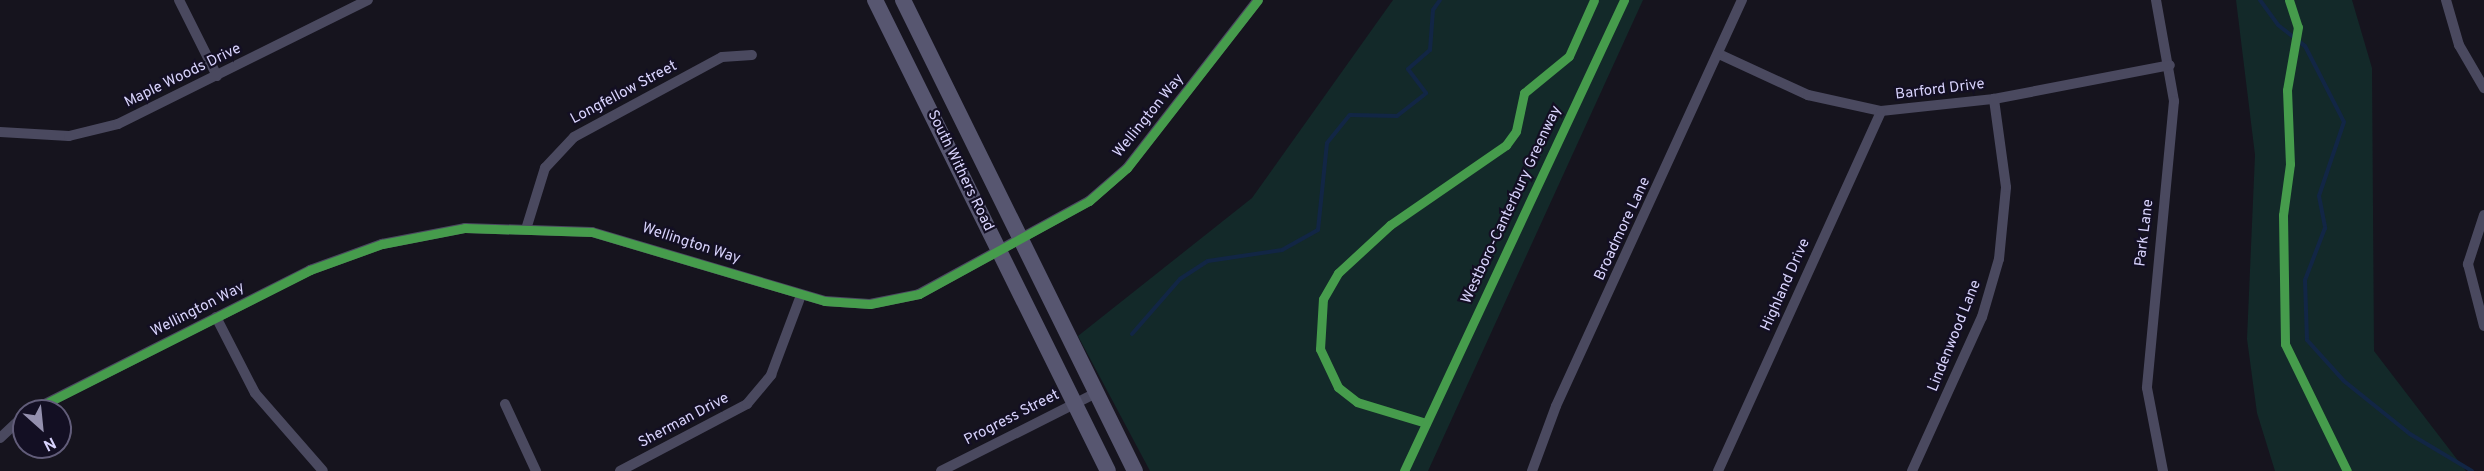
<!DOCTYPE html>
<html>
<head>
<meta charset="utf-8">
<style>
	body { margin:0 }
	#map { position:relative; width:2484px; height:471px; overflow:hidden; background:#16141e; font-family:Overpass,sans-serif }
	div>[style] { position:absolute }
	.green>* { inset:0; background:#132929 }
	.stream>* { height:4px; margin:-2px; padding:0 2px; transform-origin:2px; border-radius:2px; background:#122645 }
	.street>* { height:10px; margin:-5px; padding:0 5px; transform-origin:5px; border-radius:5px; background:#4a495f }
	.secondary>* { height:16px; margin:-8px; padding:0 8px; transform-origin:8px; border-radius:8px; background:#575670 }
	.cycleway>* { height:9px; margin:-4.5px; padding:0 4.5px; transform-origin:4.5px; border-radius:4.5px; background:#469c4c }
	span { translate:-50% -50%; white-space:nowrap; text-align:center; line-height:1.15; -webkit-text-stroke:4.5px #130f23; paint-order:stroke }
	.street-label { font-size:15px; color:#d8d3fc }
	.north { position:absolute; left:12px; top:399px; width:60px; height:60px; box-sizing:border-box; background:#130f23; border:2px solid #625d7a; border-radius:50%; rotate:153deg; font-size:16px; font-weight:700; line-height:24px; text-align:center; color:#d8d3fc }
	.north::after { content:''; display:block; margin:auto; width:21px; height:27px; background:#9490ae; clip-path:polygon(50% 0,100% 100%,50% 72%,0 100%) }
</style>
</head>
<body>
<div id="map">
	<div class="green">
		<div style="clip-path:polygon(1393px 0,1643px 0,1428px 471px,1150px 471px,1078px 336px,1252px 198px)"></div>
		<div style="clip-path:polygon(2236px 0,2352px 0,2372px 68px,2374px 351px,2466px 471px,2275px 471px,2257px 413px,2247px 339px,2255px 155px)"></div>
	</div>
	<div class="stream">
		<div style="left:2260px;top:0;width:31px;rotate:54deg"></div>
		<div style="left:2278px;top:25px;width:34px;rotate:38deg"></div>
		<div style="left:2305px;top:46px;width:85px;rotate:62.8deg"></div>
		<div style="left:2344px;top:122px;width:78px;rotate:108.7deg"></div>
		<div style="left:2319px;top:196px;width:33px;rotate:79deg"></div>
		<div style="left:2325px;top:228px;width:56px;rotate:111deg"></div>
		<div style="left:2305px;top:280px;width:60px;rotate:88.1deg"></div>
		<div style="left:2307px;top:340px;width:55px;rotate:47.9deg"></div>
		<div style="left:2344px;top:381px;width:85px;rotate:38.8deg"></div>
		<div style="left:2410px;top:434px;width:72px;rotate:30.8deg"></div>
		<div style="left:1132px;top:334px;width:73px;rotate:-48.9deg"></div>
		<div style="left:1180px;top:279px;width:33px;rotate:-33deg"></div>
		<div style="left:1208px;top:261px;width:75px;rotate:-8.5deg"></div>
		<div style="left:1282px;top:250px;width:41px;rotate:-29.1deg"></div>
		<div style="left:1318px;top:230px;width:87px;rotate:-84.1deg"></div>
		<div style="left:1327px;top:143px;width:36px;rotate:-51deg"></div>
		<div style="left:1350px;top:115px;width:47px;rotate:1.2deg"></div>
		<div style="left:1397px;top:116px;width:37px;rotate:-38deg"></div>
		<div style="left:1426px;top:93px;width:30px;rotate:-127deg"></div>
		<div style="left:1408px;top:69px;width:29px;rotate:-41deg"></div>
		<div style="left:1430px;top:50px;width:40px;rotate:-85.7deg"></div>
		<div style="left:1433px;top:10px;width:12px;rotate:-55deg"></div>
	</div>
	<div class="street">
		<div style="left:179px;top:0;width:85px;rotate:63.4deg"></div>
		<div style="left:2156px;top:0;width:103px;rotate:79.9deg"></div>
		<div style="left:2174px;top:101px;width:288px;rotate:95.4deg"></div>
		<div style="left:2147px;top:388px;width:85px;rotate:79.1deg"></div>
		<div style="left:2446px;top:0;width:47px;rotate:73.9deg"></div>
		<div style="left:2459px;top:45px;width:50px;rotate:59.8deg"></div>
		<div style="left:1721px;top:55px;width:96px;rotate:24.7deg"></div>
		<div style="left:1808px;top:95px;width:75px;rotate:12.4deg"></div>
		<div style="left:1881px;top:111px;width:114px;rotate:-6.1deg"></div>
		<div style="left:1994px;top:99px;width:179px;rotate:-10.9deg"></div>
		<div style="left:0;top:132px;width:69px;rotate:3.3deg"></div>
		<div style="left:69px;top:136px;width:50px;rotate:-13.8deg"></div>
		<div style="left:118px;top:124px;width:279px;rotate:-26.4deg"></div>
		<div style="left:2484px;top:215px;width:52px;rotate:108.1deg"></div>
		<div style="left:2468px;top:264px;width:64px;rotate:75.5deg"></div>
		<div style="left:527px;top:226px;width:61px;rotate:-72.8deg"></div>
		<div style="left:545px;top:168px;width:42px;rotate:-46.9deg"></div>
		<div style="left:574px;top:137px;width:168px;rotate:-28.4deg"></div>
		<div style="left:722px;top:57px;width:30px;rotate:-4deg"></div>
		<div style="left:216px;top:317px;width:85px;rotate:62.8deg"></div>
		<div style="left:255px;top:393px;width:103px;rotate:48.9deg"></div>
		<div style="left:505px;top:404px;width:74px;rotate:65.2deg"></div>
		<div style="left:31px;top:411px;width:313px;rotate:-26.8deg"></div>
		<div style="left:310px;top:270px;width:77px;rotate:-19.9deg"></div>
		<div style="left:382px;top:244px;width:85px;rotate:-10.9deg"></div>
		<div style="left:465px;top:228px;width:127px;rotate:1.8deg"></div>
		<div style="left:592px;top:232px;width:243px;rotate:16.5deg"></div>
		<div style="left:825px;top:301px;width:45px;rotate:3.8deg"></div>
		<div style="left:870px;top:304px;width:50px;rotate:-11.5deg"></div>
		<div style="left:919px;top:294px;width:194px;rotate:-28.7deg"></div>
		<div style="left:1089px;top:201px;width:50px;rotate:-41deg"></div>
		<div style="left:1127px;top:168px;width:213px;rotate:-52.1deg"></div>
		<div style="left:0;top:438px;width:33px;rotate:-43deg"></div>
		<div style="left:620px;top:471px;width:144px;rotate:-27.8deg"></div>
		<div style="left:747px;top:404px;width:38px;rotate:-50deg"></div>
		<div style="left:771px;top:375px;width:85px;rotate:-69.4deg"></div>
		<div style="left:941px;top:471px;width:174px;rotate:-26.7deg"></div>
		<div style="left:1532px;top:471px;width:69px;rotate:-69.7deg"></div>
		<div style="left:1556px;top:406px;width:447px;rotate:-65.4deg"></div>
		<div style="left:1718px;top:471px;width:395px;rotate:-65.6deg"></div>
		<div style="left:1912px;top:471px;width:169px;rotate:-65.6deg"></div>
		<div style="left:1982px;top:317px;width:60px;rotate:-73.7deg"></div>
		<div style="left:1999px;top:259px;width:72px;rotate:-84.4deg"></div>
		<div style="left:2006px;top:187px;width:89px;rotate:-97.8deg"></div>
	</div>
	<div class="secondary">
		<div style="left:875px;top:0;width:525px;rotate:63.68deg"></div>
		<div style="left:903px;top:0;width:525px;rotate:63.78deg"></div>
	</div>
	<div class="cycleway">
		<div style="left:2289px;top:0;width:28px;rotate:72deg"></div>
		<div style="left:2298px;top:27px;width:64px;rotate:99.9deg"></div>
		<div style="left:2287px;top:90px;width:74px;rotate:87.7deg"></div>
		<div style="left:2290px;top:164px;width:51px;rotate:97.8deg"></div>
		<div style="left:2283px;top:215px;width:129px;rotate:89.1deg"></div>
		<div style="left:2285px;top:344px;width:141px;rotate:64deg"></div>
		<div style="left:31px;top:411px;width:313px;rotate:-26.8deg"></div>
		<div style="left:310px;top:270px;width:77px;rotate:-19.9deg"></div>
		<div style="left:382px;top:244px;width:85px;rotate:-10.9deg"></div>
		<div style="left:465px;top:228px;width:127px;rotate:1.8deg"></div>
		<div style="left:592px;top:232px;width:243px;rotate:16.5deg"></div>
		<div style="left:825px;top:301px;width:45px;rotate:3.8deg"></div>
		<div style="left:870px;top:304px;width:50px;rotate:-11.5deg"></div>
		<div style="left:919px;top:294px;width:194px;rotate:-28.7deg"></div>
		<div style="left:1089px;top:201px;width:50px;rotate:-41deg"></div>
		<div style="left:1127px;top:168px;width:213px;rotate:-52.1deg"></div>
		<div style="left:1426px;top:423px;width:72px;rotate:-163.1deg"></div>
		<div style="left:1357px;top:402px;width:24px;rotate:-142deg"></div>
		<div style="left:1338px;top:387px;width:42px;rotate:-115.3deg"></div>
		<div style="left:1320px;top:349px;width:50px;rotate:-86.6deg"></div>
		<div style="left:1323px;top:299px;width:30px;rotate:-60deg"></div>
		<div style="left:1338px;top:273px;width:71px;rotate:-42.7deg"></div>
		<div style="left:1390px;top:225px;width:141px;rotate:-34.6deg"></div>
		<div style="left:1506px;top:145px;width:17px;rotate:-54deg"></div>
		<div style="left:1516px;top:131px;width:39px;rotate:-78deg"></div>
		<div style="left:1524px;top:93px;width:58px;rotate:-39.4deg"></div>
		<div style="left:1569px;top:56px;width:61px;rotate:-65.9deg"></div>
		<div style="left:1404px;top:471px;width:520px;rotate:-64.96deg"></div>
	</div>
	<div class="street-label">
		<span style="left:183px;top:76px;rotate:-26deg">Maple Woods Drive</span>
		<span style="left:1940px;top:90px;rotate:-7deg">Barford Drive</span>
		<span style="left:624px;top:93px;rotate:-28deg">Longfellow Street</span>
		<span style="left:1149px;top:116px;rotate:-51deg">Wellington Way</span>
		<span style="left:960px;top:171px;rotate:64deg">South Withers Road</span>
		<span style="left:1512px;top:205px;rotate:-65deg">Westboro-Canterbury Greenway</span>
		<span style="left:1623px;top:229px;rotate:-65deg">Broadmore Lane</span>
		<span style="left:2145px;top:233px;rotate:-83deg">Park Lane</span>
		<span style="left:691px;top:244px;rotate:18deg">Wellington Way</span>
		<span style="left:1786px;top:285px;rotate:-66deg">Highland Drive</span>
		<span style="left:198px;top:310px;rotate:-27deg">Wellington Way</span>
		<span style="left:1955px;top:336px;rotate:-68deg">Lindenwood Lane</span>
		<span style="left:1012px;top:418px;rotate:-27deg">Progress Street</span>
		<span style="left:684px;top:421px;rotate:-28deg">Sherman Drive</span>
	</div>
	<div class="north">N</div>
</div>
</body>
</html>
